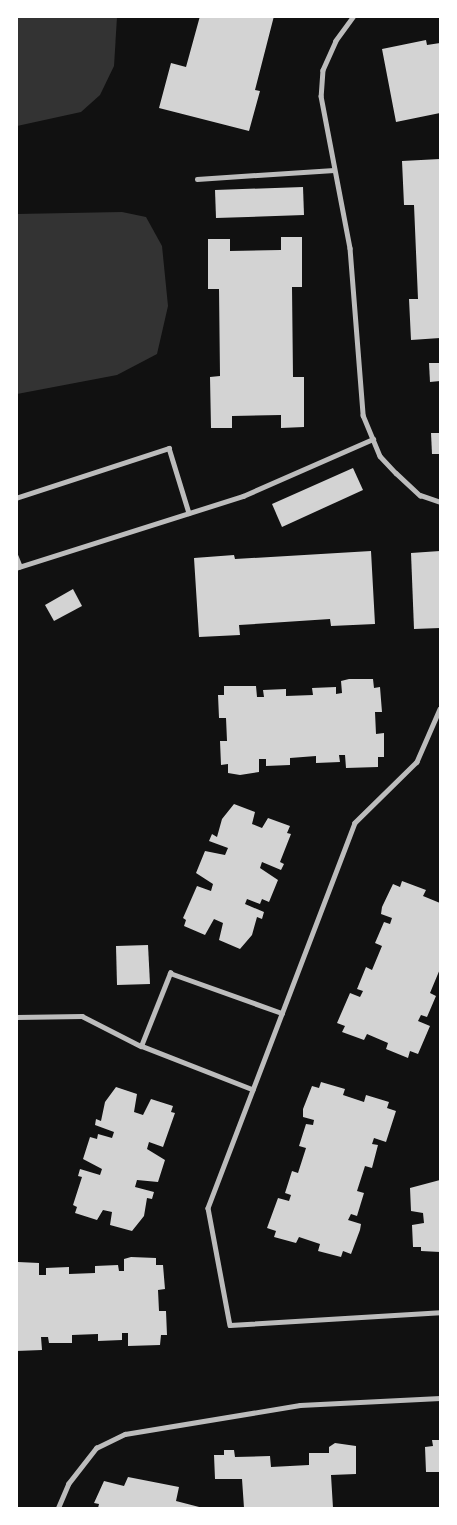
<!DOCTYPE html>
<html>
<head>
<meta charset="utf-8">
<style>
	body { margin:0 }
	#map { position:relative; width:457px; height:1525px; overflow:hidden; background:#111; font-family:Commissioner,sans-serif }
	div>[style] { position:absolute }
	.water>* { inset:0; background:#333 }
	.building>* { inset:0; background:#d3d3d3 }
	.service>* { height:4.5px; margin:-2.25px; padding:0 2.25px; transform-origin:2.25px; border-radius:2.25px; background:#bcbcbc }
	span { translate:-50% -50%; white-space:nowrap; text-align:center; line-height:1.15; -webkit-text-stroke:4.5px #fff; paint-order:stroke }
	.frame { position:absolute; inset:0; border:18px solid #fff; pointer-events:none }
</style>
</head>
<body>
<div id="map">
	<div class="water">
		<div style="clip-path:polygon(17px 16px,117px 17px,114px 66px,100px 95px,81px 112px,17px 126px)"></div>
		<div style="clip-path:polygon(122px 212px,146px 217px,162px 246px,168px 306px,157px 354px,117px 375px,17px 394px,17px 214px)"></div>
	</div>
	<div class="building">
		<div style="clip-path:polygon(200px 16px,274px 16px,255px 90px,260px 91px,249px 131px,159px 108px,171px 63px,186px 67px)"></div>
		<div style="clip-path:polygon(426px 40px,427px 45px,440px 43px,440px 113px,396px 122px,382px 49px)"></div>
		<div style="clip-path:polygon(440px 159px,440px 338px,411px 340px,409px 299px,418px 299px,414px 205px,404px 205px,402px 161px)"></div>
		<div style="clip-path:polygon(303px 187px,304px 215px,216px 218px,215px 190px)"></div>
		<div style="clip-path:polygon(281px 237px,302px 237px,302px 287px,292px 287px,293px 377px,304px 377px,304px 427px,281px 428px,281px 415px,232px 416px,232px 428px,211px 428px,210px 377px,220px 376px,219px 289px,208px 289px,208px 239px,230px 239px,230px 251px,281px 250px)"></div>
		<div style="clip-path:polygon(429px 363px,440px 363px,440px 381px,430px 382px)"></div>
		<div style="clip-path:polygon(431px 433px,440px 433px,440px 454px,432px 454px)"></div>
		<div style="clip-path:polygon(353px 468px,363px 490px,282px 527px,272px 504px)"></div>
		<div style="clip-path:polygon(371px 551px,375px 624px,331px 626px,330px 619px,239px 625px,240px 635px,199px 637px,194px 558px,234px 555px,235px 559px)"></div>
		<div style="clip-path:polygon(440px 551px,440px 628px,414px 629px,411px 553px)"></div>
		<div style="clip-path:polygon(73px 589px,82px 606px,54px 621px,45px 605px)"></div>
		<div style="clip-path:polygon(349px 679px,373px 679px,374px 688px,380px 687px,382px 712px,375px 712px,376px 734px,384px 733px,384px 757px,378px 757px,378px 767px,346px 768px,345px 755px,339px 755px,340px 762px,316px 763px,316px 756px,290px 758px,290px 765px,266px 766px,266px 759px,259px 759px,259px 772px,240px 775px,228px 773px,228px 764px,221px 765px,220px 741px,227px 741px,226px 718px,219px 718px,218px 695px,224px 695px,224px 686px,256px 686px,257px 697px,264px 697px,263px 690px,286px 689px,286px 696px,313px 695px,312px 688px,336px 687px,336px 694px,342px 693px,341px 681px)"></div>
		<div style="clip-path:polygon(234px 804px,255px 812px,252px 824px,262px 828px,268px 818px,290px 826px,287px 833px,291px 834px,280px 862px,284px 864px,281px 870px,262px 862px,260px 868px,278px 880px,269px 902px,262px 899px,260px 904px,247px 899px,245px 904px,264px 912px,262px 919px,257px 917px,252px 935px,240px 949px,219px 940px,223px 923px,214px 919px,205px 935px,184px 926px,186px 920px,183px 918px,197px 886px,211px 891px,213px 884px,196px 873px,205px 851px,225px 855px,228px 848px,209px 841px,212px 834px,217px 837px,222px 819px)"></div>
		<div style="clip-path:polygon(402px 881px,426px 890px,423px 896px,440px 903px,440px 969px,430px 993px,436px 996px,427px 1017px,421px 1015px,418px 1021px,430px 1026px,418px 1054px,410px 1051px,408px 1058px,386px 1049px,388px 1043px,367px 1034px,364px 1040px,342px 1032px,345px 1026px,337px 1023px,350px 993px,360px 997px,363px 991px,357px 989px,366px 967px,372px 970px,382px 946px,375px 943px,384px 922px,390px 924px,392px 918px,381px 914px,382px 907px,393px 884px,400px 887px)"></div>
		<div style="clip-path:polygon(148px 945px,150px 984px,117px 985px,116px 946px)"></div>
		<div style="clip-path:polygon(321px 1082px,345px 1089px,343px 1095px,364px 1102px,366px 1095px,389px 1102px,387px 1108px,396px 1111px,386px 1142px,374px 1138px,372px 1144px,378px 1145px,372px 1168px,365px 1166px,357px 1191px,364px 1193px,357px 1216px,351px 1214px,348px 1220px,361px 1224px,360px 1230px,351px 1254px,343px 1251px,341px 1257px,318px 1251px,320px 1244px,299px 1237px,296px 1243px,274px 1237px,276px 1231px,267px 1228px,278px 1198px,289px 1201px,291px 1195px,285px 1193px,292px 1171px,298px 1173px,306px 1148px,299px 1146px,306px 1124px,313px 1125px,314px 1120px,303px 1117px,303px 1109px,312px 1086px,319px 1088px)"></div>
		<div style="clip-path:polygon(116px 1087px,137px 1094px,134px 1112px,143px 1115px,151px 1099px,173px 1106px,171px 1112px,175px 1113px,163px 1147px,149px 1142px,147px 1149px,165px 1160px,158px 1182px,137px 1180px,135px 1187px,154px 1192px,152px 1199px,147px 1198px,144px 1216px,132px 1231px,110px 1225px,112px 1212px,103px 1210px,97px 1220px,75px 1213px,77px 1207px,73px 1205px,82px 1177px,78px 1176px,80px 1169px,100px 1175px,102px 1169px,83px 1159px,90px 1137px,97px 1139px,98px 1134px,112px 1138px,114px 1132px,95px 1125px,96px 1119px,101px 1121px,105px 1102px)"></div>
		<div style="clip-path:polygon(440px 1180px,440px 1252px,421px 1251px,421px 1247px,413px 1247px,412px 1225px,424px 1223px,423px 1213px,411px 1211px,410px 1188px)"></div>
		<div style="clip-path:polygon(131px 1257px,156px 1258px,156px 1265px,163px 1265px,165px 1289px,158px 1290px,159px 1311px,166px 1311px,167px 1335px,161px 1335px,160px 1345px,128px 1346px,128px 1333px,122px 1333px,122px 1340px,98px 1341px,98px 1334px,72px 1335px,72px 1343px,49px 1343px,48px 1337px,41px 1337px,42px 1350px,16px 1351px,18px 1262px,39px 1263px,39px 1275px,46px 1275px,46px 1268px,69px 1267px,69px 1274px,95px 1273px,95px 1266px,118px 1265px,119px 1271px,124px 1271px,124px 1259px)"></div>
		<div style="clip-path:polygon(432px 1440px,440px 1440px,440px 1472px,426px 1472px,425px 1447px,433px 1446px)"></div>
		<div style="clip-path:polygon(335px 1443px,356px 1446px,356px 1474px,331px 1475px,333px 1508px,244px 1508px,242px 1479px,215px 1479px,214px 1455px,224px 1455px,224px 1450px,234px 1450px,235px 1457px,270px 1456px,271px 1467px,309px 1465px,309px 1453px,329px 1453px,329px 1447px)"></div>
		<div style="clip-path:polygon(128px 1477px,179px 1487px,176px 1501px,203px 1508px,98px 1508px,99px 1504px,94px 1503px,104px 1481px,124px 1486px)"></div>
	</div>
	<div class="service">
		<div style="left:354px;top:16px;width:31px;rotate:126deg"></div>
		<div style="left:336px;top:41px;width:32px;rotate:114deg"></div>
		<div style="left:323px;top:70px;width:26px;rotate:94deg"></div>
		<div style="left:321px;top:96px;width:155px;rotate:79.2deg"></div>
		<div style="left:350px;top:248px;width:168px;rotate:85.5deg"></div>
		<div style="left:363px;top:415px;width:44px;rotate:67.5deg"></div>
		<div style="left:380px;top:456px;width:23px;rotate:47deg"></div>
		<div style="left:396px;top:473px;width:33px;rotate:43deg"></div>
		<div style="left:420px;top:495px;width:21px;rotate:19deg"></div>
		<div style="left:197px;top:179px;width:137px;rotate:-3.8deg"></div>
		<div style="left:16px;top:498px;width:161px;rotate:-18.1deg"></div>
		<div style="left:169px;top:448px;width:68px;rotate:72.9deg"></div>
		<div style="left:16px;top:556px;width:11px;rotate:68deg"></div>
		<div style="left:16px;top:568px;width:238px;rotate:-17.6deg"></div>
		<div style="left:243px;top:496px;width:142px;rotate:-23.7deg"></div>
		<div style="left:440px;top:709px;width:58px;rotate:113.5deg"></div>
		<div style="left:417px;top:762px;width:87px;rotate:135.5deg"></div>
		<div style="left:355px;top:823px;width:412px;rotate:110.9deg"></div>
		<div style="left:208px;top:1208px;width:119px;rotate:79.4deg"></div>
		<div style="left:230px;top:1325px;width:210px;rotate:-3.5deg"></div>
		<div style="left:16px;top:1017px;width:66px;rotate:-0.9deg"></div>
		<div style="left:82px;top:1016px;width:66px;rotate:27deg"></div>
		<div style="left:253px;top:1090px;width:120px;rotate:-158.6deg"></div>
		<div style="left:141px;top:1046px;width:79px;rotate:-68.3deg"></div>
		<div style="left:170px;top:973px;width:119px;rotate:19.7deg"></div>
		<div style="left:58px;top:1508px;width:26px;rotate:-67deg"></div>
		<div style="left:68px;top:1484px;width:46px;rotate:-52.1deg"></div>
		<div style="left:96px;top:1448px;width:32px;rotate:-26deg"></div>
		<div style="left:125px;top:1434px;width:177px;rotate:-9.4deg"></div>
		<div style="left:300px;top:1405px;width:140px;rotate:-2.9deg"></div>
	</div>
	<div class="frame"></div>
</div>
</body>
</html>
